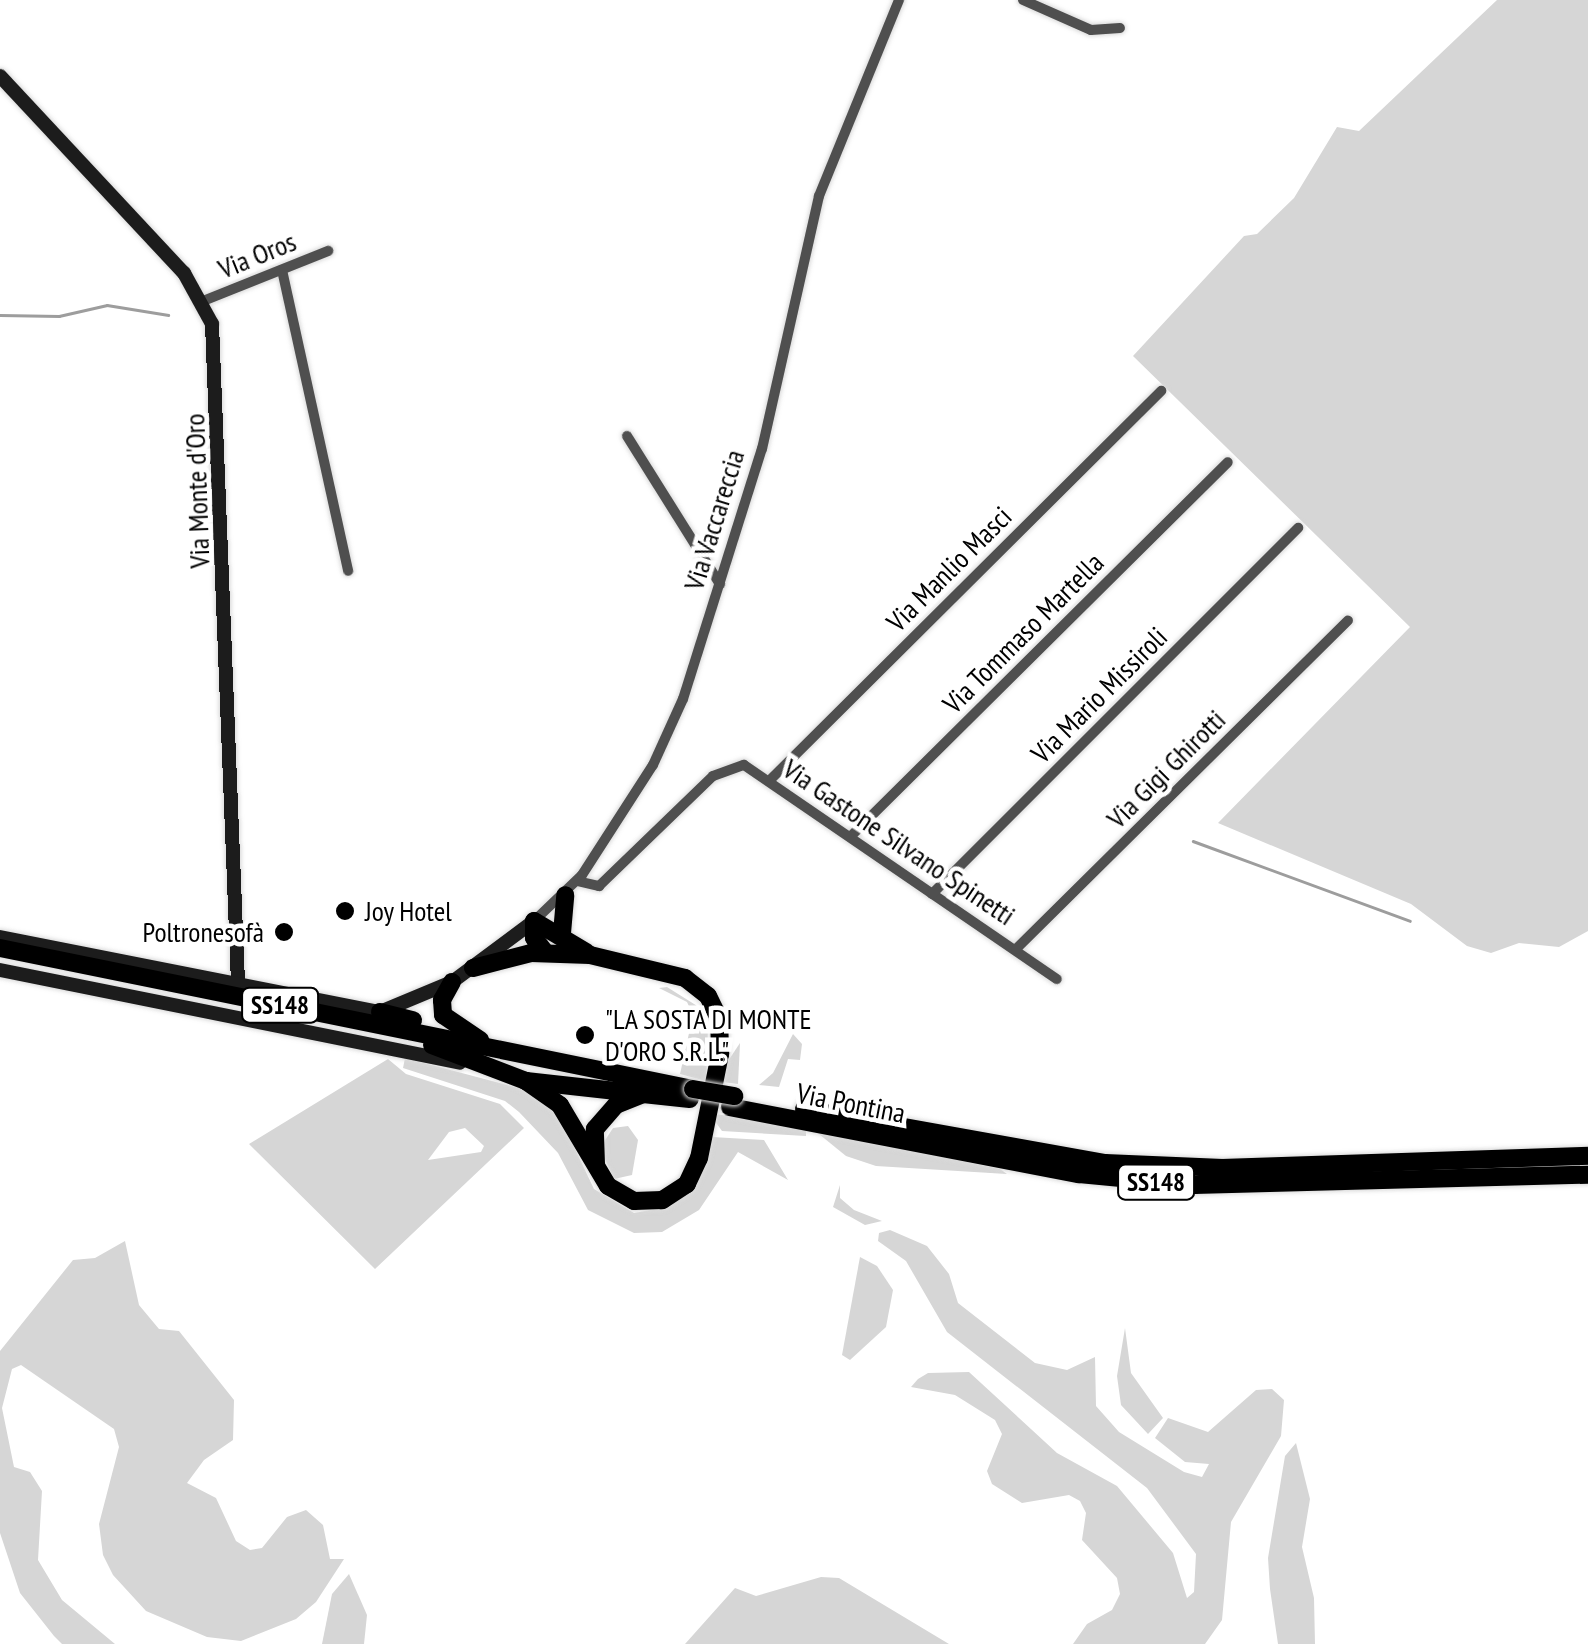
<!DOCTYPE html>
<html>
<head>
<meta charset="utf-8">
<style>
	body { margin:0 }
	#map { position:relative; width:1588px; height:1644px; overflow:hidden; background:#fff; font-family:"PT Sans Narrow",sans-serif }
	div>[style] { position:absolute }
	.green>* { inset:0; background:#d6d6d6 }
	.stream>* { height:2.5px; margin:-1.25px; padding:0 1.25px; transform-origin:1.25px; border-radius:1.25px; background:#9d9d9d }
	.roads { filter:drop-shadow(0 0 2px #dbdbdb) drop-shadow(0 0 2px #dbdbdb) }
	.street>* { height:10px; margin:-5px; padding:0 5px; transform-origin:5px; border-radius:5px; background:#4f4f4f }
	.secondary>* { height:14px; margin:-7px; padding:0 7px; transform-origin:7px; border-radius:7px; background:#1c1c1c }
	.highway>* { height:18px; margin:-9px; padding:0 9px; transform-origin:9px; border-radius:9px; background:#000 }
	.bridges { filter:drop-shadow(0 0 2px #dbdbdb) drop-shadow(0 0 2px #dbdbdb) }
	.highway-bridge>* { height:18px; margin:-9px; padding:0 9px; transform-origin:9px; border-radius:9px; background:#000 }
	.dots>* { width:28px; height:28px; translate:-50% -50%; box-sizing:border-box; border:5px solid #fff; border-radius:50% }
	span { translate:-50% -50%; white-space:nowrap; text-align:center; line-height:1.15; -webkit-text-stroke:9px #fff; paint-order:stroke }
	.shield-label span { padding:2px 8px; background:#fff; border:2px solid; border-radius:8px; -webkit-text-stroke-width:0 }
	.shield-label { font-size:25px; color:#000; font-weight:700 }
	.street-label { font-size:28px; color:#000 }
	.poi-label { font-size:28px; color:#000 }
	.left { translate:0 -50%; text-align:left }
	.right { translate:-100% -50%; text-align:right }
</style>
</head>
<body>
<div id="map">
	<div class="green">
		<div style="clip-path:polygon(1497px 0,1588px 0,1588px 931px,1559px 947px,1519px 943px,1491px 953px,1467px 946px,1411px 904px,1218px 823px,1410px 627px,1133px 356px,1244px 236px,1257px 234px,1294px 198px,1337px 127px,1359px 131px)"></div>
		<div style="clip-path:polygon(667px 987px,702px 1009px,708px 1029px,706px 1081px,680px 1074px,693px 1015px,687px 1002px,659px 988px)"></div>
		<div style="clip-path:polygon(793px 1034px,802px 1044px,800px 1060px,788px 1059px,779px 1087px,759px 1085px,773px 1073px)"></div>
		<div style="clip-path:polygon(740px 1043px,738px 1084px,722px 1082px,722px 1070px)"></div>
		<div style="clip-path:polygon(405px 1058px,526px 1090px,559px 1115px,594px 1189px,634px 1213px,667px 1207px,712px 1137px,764px 1140px,788px 1180px,738px 1152px,699px 1210px,662px 1232px,634px 1233px,588px 1210px,558px 1153px,519px 1112px,505px 1101px,403px 1068px)"></div>
		<div style="clip-path:polygon(evenodd,388px 1059px,406px 1074px,500px 1104px,524px 1128px,375px 1269px,249px 1144px,388px 1059px,465px 1128px,484px 1146px,481px 1152px,428px 1160px,449px 1132px,465px 1128px)"></div>
		<div style="clip-path:polygon(709px 1113px,806px 1128px,806px 1136px,722px 1131px)"></div>
		<div style="clip-path:polygon(628px 1126px,638px 1140px,632px 1175px,614px 1179px,600px 1148px,613px 1128px)"></div>
		<div style="clip-path:polygon(814px 1130px,1000px 1169px,1007px 1174px,876px 1166px,846px 1156px)"></div>
		<div style="clip-path:polygon(840px 1185px,840px 1198px,854px 1210px,882px 1221px,865px 1225px,833px 1207px)"></div>
		<div style="clip-path:polygon(890px 1230px,927px 1246px,949px 1274px,958px 1303px,1035px 1363px,1067px 1370px,1095px 1357px,1096px 1406px,1119px 1432px,1184px 1472px,1202px 1477px,1209px 1464px,1185px 1462px,1155px 1438px,1168px 1418px,1208px 1432px,1256px 1390px,1272px 1389px,1284px 1400px,1281px 1436px,1231px 1522px,1222px 1620px,1205px 1644px,1073px 1644px,1087px 1624px,1112px 1610px,1120px 1594px,1117px 1578px,1082px 1540px,1086px 1513px,1080px 1501px,1069px 1495px,1022px 1503px,992px 1484px,987px 1471px,1002px 1434px,995px 1420px,955px 1395px,911px 1387px,918px 1379px,928px 1373px,969px 1372px,1057px 1453px,1117px 1486px,1173px 1553px,1187px 1598px,1194px 1592px,1196px 1554px,1147px 1488px,947px 1332px,906px 1261px,878px 1241px,879px 1233px)"></div>
		<div style="clip-path:polygon(125px 1241px,139px 1305px,159px 1329px,179px 1331px,234px 1400px,233px 1440px,204px 1460px,187px 1483px,216px 1498px,236px 1541px,250px 1550px,262px 1548px,287px 1517px,306px 1510px,323px 1525px,330px 1559px,344px 1559px,316px 1602px,296px 1619px,241px 1641px,207px 1637px,146px 1611px,113px 1575px,103px 1555px,99px 1524px,119px 1447px,114px 1429px,21px 1365px,12px 1369px,2px 1408px,14px 1467px,30px 1472px,42px 1491px,38px 1560px,62px 1600px,115px 1644px,62px 1644px,54px 1636px,20px 1593px,0 1533px,0 1351px,73px 1260px,95px 1258px)"></div>
		<div style="clip-path:polygon(860px 1257px,877px 1266px,893px 1290px,886px 1327px,850px 1360px,842px 1355px)"></div>
		<div style="clip-path:polygon(1125px 1328px,1131px 1373px,1163px 1418px,1148px 1434px,1121px 1405px,1117px 1376px)"></div>
		<div style="clip-path:polygon(1296px 1443px,1310px 1499px,1302px 1547px,1314px 1598px,1315px 1644px,1278px 1644px,1270px 1589px,1268px 1558px,1285px 1456px)"></div>
		<div style="clip-path:polygon(349px 1574px,367px 1615px,364px 1644px,322px 1644px,332px 1594px)"></div>
		<div style="clip-path:polygon(821px 1577px,839px 1578px,949px 1644px,685px 1644px,735px 1588px,756px 1596px)"></div>
	</div>
	<div class="stream">
		<div style="left:0;top:315px;width:59px;rotate:1deg"></div>
		<div style="left:59px;top:316px;width:49px;rotate:-12.9deg"></div>
		<div style="left:107px;top:305px;width:62px;rotate:9.3deg"></div>
		<div style="left:1193px;top:841px;width:231px;rotate:20.2deg"></div>
	</div>
	<div class="roads">
		<div class="street">
			<div style="left:1023px;top:0;width:74px;rotate:23.8deg"></div>
			<div style="left:1091px;top:30px;width:29px;rotate:-4deg"></div>
			<div style="left:282px;top:270px;width:308px;rotate:77.6deg"></div>
			<div style="left:203px;top:301px;width:135px;rotate:-21.8deg"></div>
			<div style="left:627px;top:436px;width:175px;rotate:57.9deg"></div>
			<div style="left:770px;top:780px;width:552px;rotate:-44.85deg"></div>
			<div style="left:850px;top:837px;width:532px;rotate:-44.77deg"></div>
			<div style="left:577px;top:881px;width:23px;rotate:13deg"></div>
			<div style="left:599px;top:886px;width:158px;rotate:-44deg"></div>
			<div style="left:713px;top:776px;width:33px;rotate:-20deg"></div>
			<div style="left:744px;top:765px;width:379px;rotate:34.4deg"></div>
			<div style="left:932px;top:894px;width:518px;rotate:-45deg"></div>
			<div style="left:534px;top:921px;width:66px;rotate:-43.8deg"></div>
			<div style="left:582px;top:875px;width:131px;rotate:-57.2deg"></div>
			<div style="left:653px;top:765px;width:72px;rotate:-65.6deg"></div>
			<div style="left:683px;top:699px;width:262px;rotate:-72.5deg"></div>
			<div style="left:762px;top:449px;width:259px;rotate:-77.3deg"></div>
			<div style="left:819px;top:196px;width:212px;rotate:-67.8deg"></div>
			<div style="left:1016px;top:949px;width:467px;rotate:-44.7deg"></div>
		</div>
		<div class="secondary">
			<div style="left:0;top:76px;width:270px;rotate:47deg"></div>
			<div style="left:184px;top:273px;width:58px;rotate:61.2deg"></div>
			<div style="left:212px;top:324px;width:661px;rotate:87.74deg"></div>
			<div style="left:0;top:937px;width:387px;rotate:11.2deg"></div>
			<div style="left:380px;top:1012px;width:78px;rotate:-22.6deg"></div>
			<div style="left:452px;top:982px;width:102px;rotate:-36.6deg"></div>
			<div style="left:0;top:970px;width:469px;rotate:11.4deg"></div>
		</div>
		<div class="highway">
			<div style="left:562px;top:933px;width:38px;rotate:-85deg"></div>
			<div style="left:0;top:948px;width:707px;rotate:11.5deg"></div>
			<div style="left:545px;top:952px;width:18px;rotate:-128deg"></div>
			<div style="left:534px;top:938px;width:17px;rotate:-90deg"></div>
			<div style="left:534px;top:921px;width:61px;rotate:30.8deg"></div>
			<div style="left:473px;top:968px;width:60px;rotate:-14.5deg"></div>
			<div style="left:531px;top:953px;width:59px;rotate:1.9deg"></div>
			<div style="left:590px;top:955px;width:98px;rotate:13.6deg"></div>
			<div style="left:685px;top:978px;width:29px;rotate:38deg"></div>
			<div style="left:708px;top:996px;width:25px;rotate:64deg"></div>
			<div style="left:719px;top:1019px;width:35px;rotate:88deg"></div>
			<div style="left:720px;top:1054px;width:106px;rotate:101.4deg"></div>
			<div style="left:699px;top:1158px;width:29px;rotate:115deg"></div>
			<div style="left:687px;top:1184px;width:30px;rotate:147deg"></div>
			<div style="left:662px;top:1200px;width:28px;rotate:178deg"></div>
			<div style="left:634px;top:1201px;width:30px;rotate:-150deg"></div>
			<div style="left:608px;top:1186px;width:94px;rotate:-120.7deg"></div>
			<div style="left:560px;top:1105px;width:42px;rotate:-144.8deg"></div>
			<div style="left:452px;top:982px;width:21px;rotate:119deg"></div>
			<div style="left:442px;top:1000px;width:15px;rotate:86deg"></div>
			<div style="left:443px;top:1015px;width:45px;rotate:34deg"></div>
			<div style="left:380px;top:1012px;width:34px;rotate:14deg"></div>
			<div style="left:432px;top:1045px;width:101px;rotate:21deg"></div>
			<div style="left:526px;top:1081px;width:118px;rotate:6.3deg"></div>
			<div style="left:730px;top:1107px;width:355px;rotate:10.9deg"></div>
			<div style="left:1079px;top:1174px;width:116px;rotate:5.5deg"></div>
			<div style="left:1194px;top:1185px;width:394px;rotate:-1.5deg"></div>
			<div style="left:804px;top:1109px;width:306px;rotate:10.2deg"></div>
			<div style="left:1105px;top:1163px;width:118px;rotate:2.4deg"></div>
			<div style="left:1223px;top:1168px;width:365px;rotate:-1.9deg"></div>
			<div style="left:596px;top:1164px;width:35px;rotate:-92deg"></div>
			<div style="left:595px;top:1129px;width:32px;rotate:-49deg"></div>
			<div style="left:616px;top:1105px;width:29px;rotate:-22deg"></div>
			<div style="left:643px;top:1094px;width:47px;rotate:6.1deg"></div>
		</div>
	</div>
	<div class="bridges">
		<div class="highway-bridge">
			<div style="left:693px;top:1089px;width:42px;rotate:9.7deg"></div>
		</div>
	</div>
	<div class="dots">
		<div style="left:345px;top:911px;background:#000"></div>
		<div style="left:284px;top:932px;background:#000"></div>
		<div style="left:585px;top:1035px;background:#000"></div>
	</div>
	<div class="shield-label">
		<span style="left:280px;top:1005px">SS148</span>
		<span style="left:1156px;top:1182px">SS148</span>
	</div>
	<div class="street-label">
		<span style="left:257px;top:255px;rotate:-22deg">Via Oros</span>
		<span style="left:197px;top:491px;rotate:-92deg">Via Monte d'Oro</span>
		<span style="left:714px;top:520px;rotate:-73deg">Via Vaccareccia</span>
		<span style="left:949px;top:569px;rotate:-45deg">Via Manlio Masci</span>
		<span style="left:1023px;top:633px;rotate:-45deg">Via Tommaso Martella</span>
		<span style="left:1099px;top:695px;rotate:-45deg">Via Mario Missiroli</span>
		<span style="left:1166px;top:769px;rotate:-45deg">Via Gigi Ghirotti</span>
		<span style="left:899px;top:842px;rotate:34deg">Via Gastone Silvano Spinetti</span>
		<span style="left:851px;top:1103px;rotate:11deg">Via Pontina</span>
	</div>
	<div class="poi-label">
		<span class="left" style="left:365px;top:911px">Joy Hotel</span>
		<span class="right" style="left:264px;top:932px">Poltronesofà</span>
		<span class="left" style="left:605px;top:1035px">"LA SOSTA DI MONTE<br>D'ORO S.R.L."</span>
	</div>
</div>
</body>
</html>
